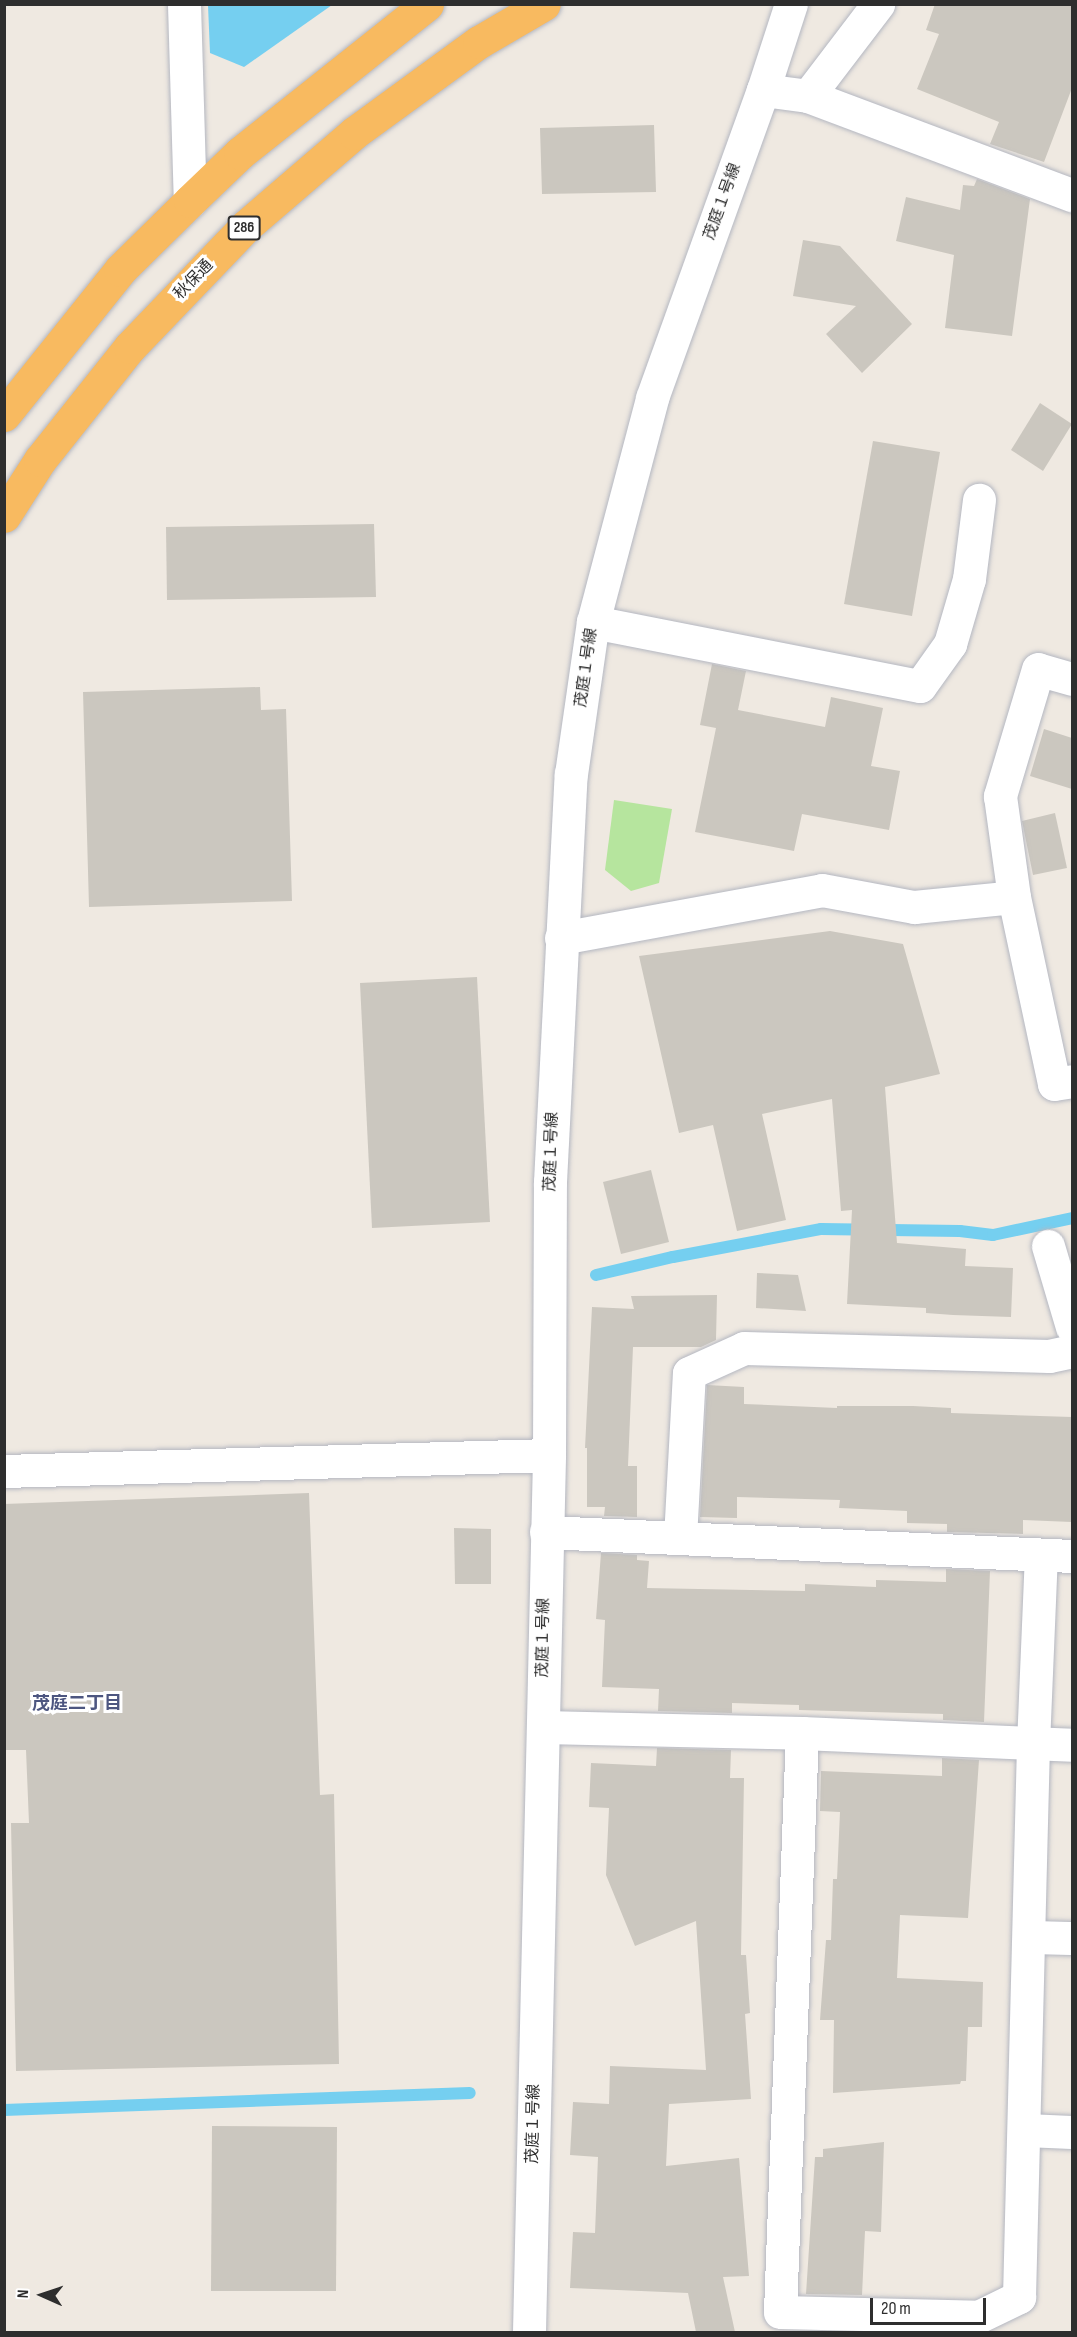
<!DOCTYPE html>
<html>
<head>
<meta charset="utf-8">
<style>
	body { margin:0 }
	#map { position:relative; width:1077px; height:2337px; overflow:hidden; background:#efe9e1; font-family:"Sofia Sans Condensed","Noto Sans JP",sans-serif }
	div>[style] { position:absolute }
	.green>* { inset:0; background:#b6e59e }
	.water>* { inset:0; background:#75cff0 }
	.stream>* { height:12px; margin:-6px; padding:0 6px; transform-origin:6px; border-radius:6px; background:#75cff0 }
	.building>* { inset:0; background:#cbc7bf }
	.roads { filter:drop-shadow(0 0 2px #b4b7c1) drop-shadow(0 0 2px #b4b7c1) }
	.minor>* { height:33px; margin:-16.5px; padding:0 16.5px; transform-origin:16.5px; border-radius:16.5px; background:#fff }
	.tertiary>* { height:33px; margin:-16.5px; padding:0 16.5px; transform-origin:16.5px; border-radius:16.5px; background:#fff }
	.trunk>* { height:33px; margin:-16.5px; padding:0 16.5px; transform-origin:16.5px; border-radius:16.5px; background:#f8ba60 }
	span { translate:-50% -50%; white-space:nowrap; text-align:center; line-height:1.15; -webkit-text-stroke:6px #fff; paint-order:stroke }
	.shield-label span { padding:2px 4px; background:#fff; border:2px solid; border-radius:4px; -webkit-text-stroke-width:0 }
	.shield-label { font-size:15px; color:#2e2e2e; font-weight:700 }
	.street-label { font-size:16px; color:#2e2e2e }
	.neighbourhood-label { font-size:18px; color:#4d5680; font-weight:700 }
	.frame { position:absolute; inset:0; border:6px solid #2e2e2e; pointer-events:none }
	.north { position:absolute; left:12px; top:2265px; width:60px; height:60px; -webkit-text-stroke:4px #fff; paint-order:stroke; rotate:273deg; font-size:16px; font-weight:700; line-height:24px; text-align:center; color:#2e2e2e }
	.north::after { content:''; display:block; margin:auto; width:21px; height:27px; background:#2e2e2e; clip-path:polygon(50% 0,100% 100%,50% 72%,0 100%) }
	.scale { position:absolute; left:870px; top:2298px; width:116px; height:27px; box-sizing:border-box; border:3px solid #2e2e2e; border-top:0; padding-left:8px; font-size:18px; line-height:21px; white-space:nowrap; color:#2e2e2e; -webkit-text-stroke:4px #fff; paint-order:stroke }
</style>
</head>
<body>
<div id="map">
	<div class="green">
		<div style="clip-path:polygon(614px 800px,672px 809px,659px 883px,631px 891px,605px 870px)"></div>
	</div>
	<div class="water">
		<div style="clip-path:polygon(208px 5px,209px 4px,332px 5px,244px 67px,210px 53px)"></div>
	</div>
	<div class="stream">
		<div style="left:596px;top:1275px;width:79px;rotate:-13.2deg"></div>
		<div style="left:673px;top:1257px;width:151px;rotate:-10.7deg"></div>
		<div style="left:821px;top:1229px;width:139px;rotate:0.8deg"></div>
		<div style="left:960px;top:1231px;width:33px;rotate:7deg"></div>
		<div style="left:993px;top:1235px;width:81px;rotate:-12.1deg"></div>
		<div style="left:4px;top:2110px;width:466px;rotate:-2.1deg"></div>
	</div>
	<div class="building">
		<div style="clip-path:polygon(935px 4px,1072px 4px,1072px 88px,1044px 162px,990px 144px,999px 122px,917px 89px,939px 34px,926px 30px)"></div>
		<div style="clip-path:polygon(654px 125px,656px 192px,542px 194px,540px 128px)"></div>
		<div style="clip-path:polygon(977px 179px,1030px 199px,1012px 336px,945px 328px,954px 255px,896px 241px,906px 197px,960px 210px,963px 185px,974px 186px)"></div>
		<div style="clip-path:polygon(803px 240px,840px 246px,912px 324px,862px 373px,826px 334px,856px 306px,793px 296px)"></div>
		<div style="clip-path:polygon(1040px 403px,1072px 424px,1043px 471px,1011px 450px)"></div>
		<div style="clip-path:polygon(873px 441px,940px 452px,912px 616px,844px 604px)"></div>
		<div style="clip-path:polygon(374px 524px,376px 597px,167px 600px,166px 527px)"></div>
		<div style="clip-path:polygon(712px 664px,746px 671px,738px 710px,825px 727px,831px 697px,883px 708px,871px 766px,900px 771px,889px 830px,802px 814px,794px 851px,695px 832px,716px 728px,700px 725px)"></div>
		<div style="clip-path:polygon(260px 687px,261px 710px,286px 709px,292px 901px,89px 907px,83px 692px)"></div>
		<div style="clip-path:polygon(1044px 729px,1072px 738px,1072px 789px,1030px 776px)"></div>
		<div style="clip-path:polygon(1055px 813px,1067px 868px,1033px 875px,1022px 821px)"></div>
		<div style="clip-path:polygon(830px 931px,903px 944px,940px 1074px,885px 1087px,897px 1243px,966px 1249px,965px 1266px,1013px 1268px,1011px 1317px,953px 1315px,926px 1313px,926px 1308px,847px 1304px,852px 1210px,841px 1211px,832px 1099px,762px 1114px,786px 1220px,737px 1231px,713px 1125px,679px 1133px,639px 956px)"></div>
		<div style="clip-path:polygon(477px 977px,490px 1222px,372px 1228px,360px 983px)"></div>
		<div style="clip-path:polygon(651px 1170px,669px 1242px,621px 1254px,603px 1182px)"></div>
		<div style="clip-path:polygon(757px 1273px,798px 1275px,806px 1311px,756px 1308px)"></div>
		<div style="clip-path:polygon(717px 1295px,716px 1340px,701px 1347px,633px 1347px,628px 1466px,637px 1466px,637px 1517px,604px 1516px,605px 1507px,587px 1507px,587px 1448px,585px 1448px,592px 1307px,634px 1309px,631px 1296px)"></div>
		<div style="clip-path:polygon(707px 1385px,744px 1387px,744px 1404px,837px 1408px,837px 1406px,913px 1406px,951px 1408px,951px 1413px,1072px 1417px,1072px 1522px,1023px 1520px,1023px 1534px,947px 1532px,947px 1524px,907px 1523px,907px 1511px,839px 1508px,840px 1500px,737px 1497px,737px 1518px,700px 1517px)"></div>
		<div style="clip-path:polygon(309px 1493px,320px 1795px,334px 1794px,339px 2064px,16px 2071px,11px 1823px,29px 1823px,26px 1750px,4px 1750px,4px 1504px)"></div>
		<div style="clip-path:polygon(454px 1528px,491px 1529px,491px 1584px,455px 1584px)"></div>
		<div style="clip-path:polygon(601px 1553px,637px 1555px,637px 1560px,649px 1561px,647px 1588px,805px 1591px,805px 1584px,876px 1587px,876px 1580px,946px 1582px,946px 1569px,990px 1571px,984px 1722px,943px 1720px,943px 1714px,799px 1710px,799px 1705px,732px 1703px,732px 1713px,658px 1711px,659px 1689px,602px 1687px,605px 1620px,596px 1619px)"></div>
		<div style="clip-path:polygon(657px 1748px,731px 1750px,730px 1778px,744px 1778px,741px 1955px,746px 1955px,750px 2013px,745px 2014px,751px 2099px,669px 2104px,666px 2166px,739px 2158px,749px 2276px,723px 2277px,735px 2332px,696px 2332px,688px 2293px,570px 2288px,573px 2232px,595px 2233px,598px 2157px,570px 2155px,573px 2102px,609px 2104px,610px 2066px,706px 2070px,696px 1921px,635px 1946px,606px 1875px,609px 1808px,589px 1807px,591px 1763px,656px 1766px)"></div>
		<div style="clip-path:polygon(942px 1758px,979px 1760px,968px 1918px,900px 1915px,897px 1978px,983px 1982px,982px 2027px,968px 2027px,966px 2081px,961px 2081px,960px 2084px,833px 2093px,834px 2020px,820px 2020px,826px 1940px,831px 1940px,833px 1879px,837px 1879px,840px 1812px,820px 1811px,821px 1771px,942px 1776px)"></div>
		<div style="clip-path:polygon(212px 2126px,337px 2127px,336px 2291px,211px 2291px)"></div>
		<div style="clip-path:polygon(884px 2142px,881px 2232px,865px 2231px,862px 2295px,806px 2294px,815px 2157px,823px 2157px,823px 2149px)"></div>
	</div>
	<div class="roads">
		<div class="minor">
			<div style="left:184px;top:4px;width:197px;rotate:88.3deg"></div>
			<div style="left:763px;top:90px;width:45px;rotate:7.6deg"></div>
			<div style="left:808px;top:96px;width:116px;rotate:-52.7deg"></div>
			<div style="left:808px;top:96px;width:282px;rotate:20.6deg"></div>
			<div style="left:593px;top:622px;width:333px;rotate:11.1deg"></div>
			<div style="left:920px;top:686px;width:52px;rotate:-54.5deg"></div>
			<div style="left:950px;top:644px;width:68px;rotate:-73.7deg"></div>
			<div style="left:969px;top:579px;width:80px;rotate:-82.8deg"></div>
			<div style="left:1072px;top:679px;width:35px;rotate:-164deg"></div>
			<div style="left:1038px;top:669px;width:133px;rotate:106.7deg"></div>
			<div style="left:1000px;top:796px;width:102px;rotate:82.1deg"></div>
			<div style="left:1014px;top:897px;width:191px;rotate:77.9deg"></div>
			<div style="left:1054px;top:1084px;width:18px;rotate:-9deg"></div>
			<div style="left:561px;top:938px;width:265px;rotate:-10.4deg"></div>
			<div style="left:822px;top:890px;width:94px;rotate:10.5deg"></div>
			<div style="left:914px;top:907px;width:100px;rotate:-5.7deg"></div>
			<div style="left:1048px;top:1246px;width:84px;rotate:73.5deg"></div>
			<div style="left:4px;top:1471px;width:545px;rotate:-1.68deg"></div>
			<div style="left:546px;top:1532px;width:527px;rotate:2.61deg"></div>
			<div style="left:680px;top:1538px;width:165px;rotate:-86.9deg"></div>
			<div style="left:689px;top:1373px;width:60px;rotate:-24.4deg"></div>
			<div style="left:744px;top:1348px;width:305px;rotate:1.5deg"></div>
			<div style="left:1049px;top:1356px;width:24px;rotate:-12deg"></div>
			<div style="left:543px;top:1727px;width:259px;rotate:1.3deg"></div>
			<div style="left:802px;top:1733px;width:270px;rotate:2.5deg"></div>
			<div style="left:802px;top:1733px;width:579px;rotate:92.18deg"></div>
			<div style="left:780px;top:2312px;width:198px;rotate:1.4deg"></div>
			<div style="left:978px;top:2317px;width:46px;rotate:-26deg"></div>
			<div style="left:1019px;top:2297px;width:553px;rotate:-88.55deg"></div>
			<div style="left:1033px;top:1744px;width:188px;rotate:-87.6deg"></div>
			<div style="left:1030px;top:1937px;width:42px;rotate:1.4deg"></div>
			<div style="left:1025px;top:2130px;width:47px;rotate:2.4deg"></div>
		</div>
		<div class="tertiary">
			<div style="left:529px;top:2332px;width:877px;rotate:-88.69deg"></div>
			<div style="left:549px;top:1455px;width:273px;rotate:-89.8deg"></div>
			<div style="left:550px;top:1182px;width:409px;rotate:-87.1deg"></div>
			<div style="left:571px;top:774px;width:154px;rotate:-81.8deg"></div>
			<div style="left:593px;top:622px;width:232px;rotate:-75.2deg"></div>
			<div style="left:652px;top:398px;width:327px;rotate:-70.2deg"></div>
			<div style="left:763px;top:90px;width:90px;rotate:-72deg"></div>
		</div>
		<div class="trunk">
			<div style="left:4px;top:415px;width:186px;rotate:-51.3deg"></div>
			<div style="left:120px;top:270px;width:98px;rotate:-44.6deg"></div>
			<div style="left:190px;top:201px;width:69px;rotate:-43.8deg"></div>
			<div style="left:240px;top:153px;width:239px;rotate:-38.5deg"></div>
			<div style="left:4px;top:516px;width:67px;rotate:-57.3deg"></div>
			<div style="left:40px;top:460px;width:144px;rotate:-51.5deg"></div>
			<div style="left:130px;top:347px;width:168px;rotate:-46.2deg"></div>
			<div style="left:246px;top:226px;width:143px;rotate:-40.7deg"></div>
			<div style="left:354px;top:133px;width:155px;rotate:-36.1deg"></div>
			<div style="left:479px;top:42px;width:75px;rotate:-30.3deg"></div>
		</div>
	</div>
	<div class="shield-label">
		<span style="left:244px;top:228px">286</span>
	</div>
	<div class="street-label">
		<span style="left:723px;top:202px;rotate:-70deg">茂庭１号線</span>
		<span style="left:194px;top:280px;rotate:-46deg">秋保通</span>
		<span style="left:587px;top:668px;rotate:-82deg">茂庭１号線</span>
		<span style="left:552px;top:1152px;rotate:-88deg">茂庭１号線</span>
		<span style="left:544px;top:1638px;rotate:-89deg">茂庭１号線</span>
		<span style="left:534px;top:2124px;rotate:-89deg">茂庭１号線</span>
	</div>
	<div class="neighbourhood-label">
		<span style="left:77px;top:1704px">茂庭二丁目</span>
	</div>
	<div class="frame"></div>
	<div class="north">N</div>
	<div class="scale">20 m</div>
</div>
</body>
</html>
